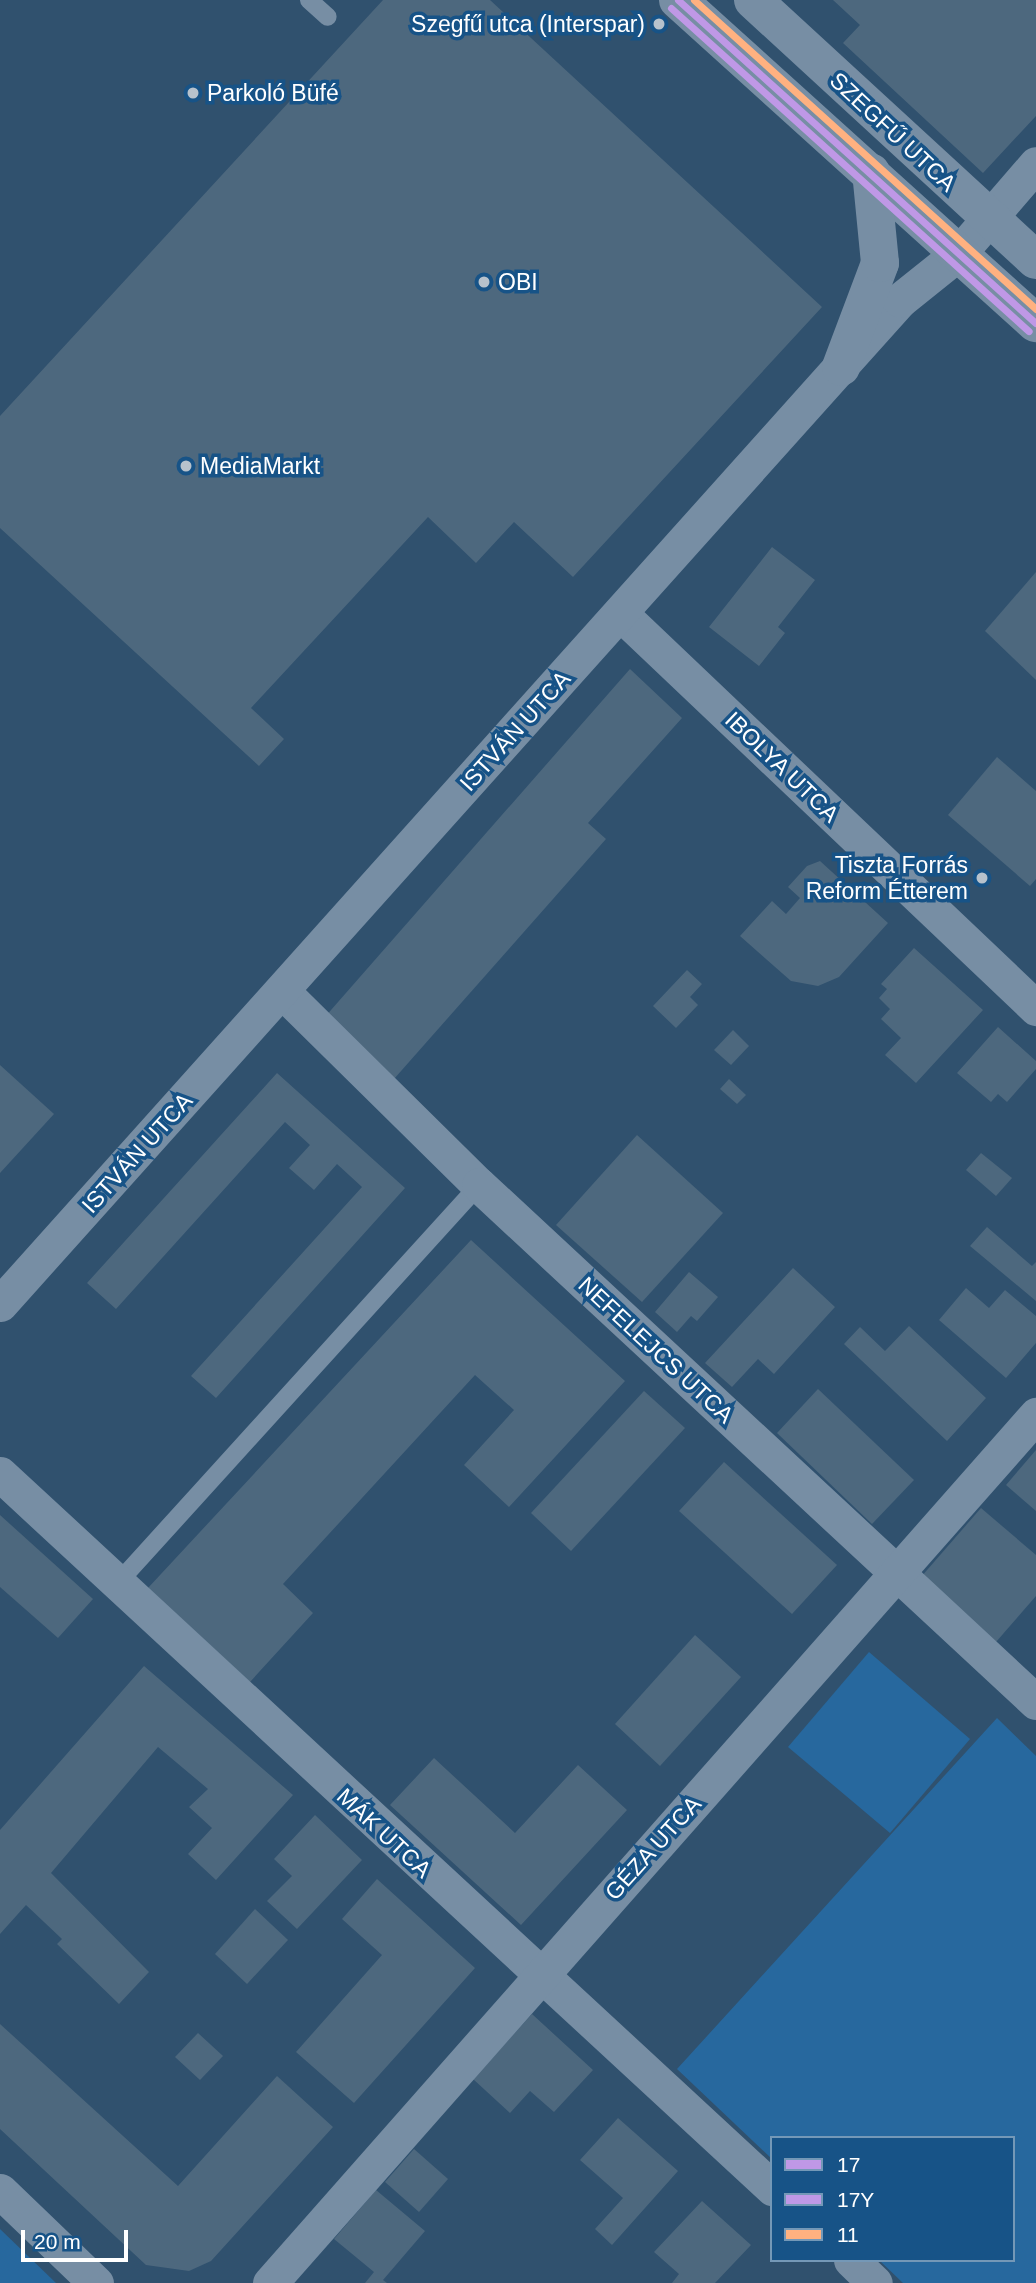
<!DOCTYPE html>
<html>
<head>
<meta charset="utf-8">
<style>
	body { margin:0 }
	#map { position:relative; width:1036px; height:2283px; overflow:hidden; background:#30516e; font-family:Arial,sans-serif }
	div>[style] { position:absolute }
	.green>* { inset:0; background:#27689e }
	.building>* { inset:0; background:#4d687e }
	.service>* { height:18px; margin:-9px; padding:0 9px; transform-origin:9px; border-radius:9px; background:#778ea4 }
	.minor>* { height:35px; margin:-17.5px; padding:0 17.5px; transform-origin:17.5px; border-radius:17.5px; background:#778ea4 }
	.tertiary>* { height:38px; margin:-19px; padding:0 19px; transform-origin:19px; border-radius:19px; background:#778ea4 }
	.bus-1>* { height:7px; margin:-3.5px; padding:0 3.5px; transform-origin:3.5px; border-radius:3.5px; background:#bf98e6 }
	.bus-2>* { height:7px; margin:-3.5px; padding:0 3.5px; transform-origin:3.5px; border-radius:3.5px; background:#bf98e6 }
	.bus-3>* { height:7px; margin:-3.5px; padding:0 3.5px; transform-origin:3.5px; border-radius:3.5px; background:#ffb180 }
	.dots>* { width:19px; height:19px; translate:-50% -50%; box-sizing:border-box; border:4px solid #175387; border-radius:50% }
	span { translate:-50% -50%; white-space:nowrap; text-align:center; line-height:1.15; -webkit-text-stroke:7px #175387; paint-order:stroke }
	.poi-label { font-size:23px; color:#fff }
	.right { translate:-100% -50%; text-align:right }
	.left { translate:0 -50%; text-align:left }
	.street-label { font-size:23px; color:#fff }
	.legend { position:absolute; left:770px; top:2136px; width:245px; height:126px; box-sizing:border-box; background:#175387; border:2px solid #7498b7; margin:0; padding:9px 12px; list-style:none; font-size:21px; color:#fff }
	.legend li { display:flex; align-items:center; gap:14px; height:35px }
	.legend b { width:35px; border:2px solid #7498b7 }
	.scale { position:absolute; left:21px; top:2230px; width:107px; height:32px; box-sizing:border-box; border:4px solid #fff; border-top:0; padding-left:9px; font-size:21px; line-height:24px; white-space:nowrap; color:#fff; -webkit-text-stroke:5px #175387; paint-order:stroke }
</style>
</head>
<body>
<div id="map">
	<div class="green">
		<div style="clip-path:polygon(869px 1652px,970px 1739px,890px 1833px,788px 1747px)"></div>
		<div style="clip-path:polygon(997px 1718px,1036px 1756px,1036px 2283px,903px 2283px,879px 2260px,1013px 2260px,1013px 2138px,772px 2138px,772px 2159px,677px 2069px)"></div>
		<div style="clip-path:polygon(0 2229px,56px 2283px,0 2283px)"></div>
	</div>
	<div class="building">
		<div style="clip-path:polygon(383px 0,490px 0,822px 307px,573px 577px,514px 522px,476px 563px,428px 517px,251px 708px,284px 739px,259px 766px,0 528px,0 416px)"></div>
		<div style="clip-path:polygon(833px 0,1036px 0,1036px 116px,983px 173px,843px 43px,860px 25px)"></div>
		<div style="clip-path:polygon(772px 547px,815px 580px,778px 627px,785px 633px,759px 666px,709px 627px)"></div>
		<div style="clip-path:polygon(1036px 572px,1036px 680px,985px 631px)"></div>
		<div style="clip-path:polygon(630px 669px,682px 718px,588px 823px,606px 839px,394px 1079px,324px 1018px)"></div>
		<div style="clip-path:polygon(997px 757px,1036px 791px,1036px 879px,1030px 886px,948px 815px)"></div>
		<div style="clip-path:polygon(820px 861px,888px 923px,839px 977px,818px 986px,791px 981px,740px 936px,772px 901px,786px 914px,800px 898px,788px 887px,807px 866px)"></div>
		<div style="clip-path:polygon(914px 948px,983px 1010px,916px 1083px,885px 1055px,901px 1038px,881px 1019px,890px 1009px,879px 998px,887px 989px,881px 984px)"></div>
		<div style="clip-path:polygon(687px 970px,702px 984px,690px 997px,698px 1005px,676px 1028px,653px 1006px)"></div>
		<div style="clip-path:polygon(998px 1027px,1036px 1061px,1036px 1069px,1007px 1102px,998px 1094px,991px 1102px,957px 1073px)"></div>
		<div style="clip-path:polygon(733px 1030px,749px 1046px,731px 1065px,714px 1050px)"></div>
		<div style="clip-path:polygon(0 1065px,54px 1114px,0 1173px)"></div>
		<div style="clip-path:polygon(277px 1073px,405px 1188px,216px 1398px,191px 1376px,362px 1187px,337px 1164px,314px 1190px,289px 1168px,310px 1145px,285px 1122px,116px 1309px,87px 1283px)"></div>
		<div style="clip-path:polygon(729px 1079px,746px 1095px,737px 1104px,720px 1089px)"></div>
		<div style="clip-path:polygon(637px 1135px,723px 1213px,642px 1302px,556px 1225px)"></div>
		<div style="clip-path:polygon(981px 1153px,1012px 1178px,996px 1196px,966px 1170px)"></div>
		<div style="clip-path:polygon(987px 1227px,1032px 1266px,1036px 1262px,1036px 1301px,970px 1246px)"></div>
		<div style="clip-path:polygon(471px 1240px,625px 1381px,509px 1507px,464px 1465px,514px 1410px,475px 1375px,283px 1584px,313px 1613px,250px 1682px,148px 1588px)"></div>
		<div style="clip-path:polygon(793px 1268px,835px 1307px,774px 1374px,758px 1359px,732px 1387px,705px 1363px)"></div>
		<div style="clip-path:polygon(689px 1272px,718px 1297px,697px 1321px,691px 1316px,677px 1332px,655px 1312px)"></div>
		<div style="clip-path:polygon(966px 1288px,989px 1308px,1005px 1290px,1036px 1316px,1036px 1343px,1006px 1378px,939px 1320px)"></div>
		<div style="clip-path:polygon(909px 1326px,986px 1398px,947px 1441px,844px 1344px,860px 1327px,885px 1351px)"></div>
		<div style="clip-path:polygon(818px 1389px,914px 1480px,872px 1524px,777px 1433px)"></div>
		<div style="clip-path:polygon(644px 1391px,685px 1428px,571px 1551px,531px 1513px)"></div>
		<div style="clip-path:polygon(1036px 1450px,1036px 1511px,1006px 1485px)"></div>
		<div style="clip-path:polygon(724px 1462px,837px 1565px,792px 1614px,679px 1511px)"></div>
		<div style="clip-path:polygon(981px 1508px,1036px 1555px,1036px 1596px,996px 1642px,921px 1577px)"></div>
		<div style="clip-path:polygon(0 1515px,93px 1599px,58px 1638px,0 1587px)"></div>
		<div style="clip-path:polygon(695px 1635px,741px 1677px,660px 1766px,615px 1724px)"></div>
		<div style="clip-path:polygon(144px 1666px,293px 1795px,216px 1880px,188px 1854px,212px 1828px,189px 1807px,208px 1789px,158px 1747px,51px 1873px,149px 1972px,119px 2004px,57px 1944px,62px 1939px,26px 1905px,0 1934px,0 1830px)"></div>
		<div style="clip-path:polygon(434px 1758px,515px 1833px,578px 1765px,627px 1810px,521px 1925px,390px 1805px)"></div>
		<div style="clip-path:polygon(315px 1815px,362px 1860px,297px 1929px,267px 1901px,292px 1876px,274px 1859px)"></div>
		<div style="clip-path:polygon(377px 1879px,475px 1968px,354px 2103px,296px 2052px,382px 1955px,342px 1919px)"></div>
		<div style="clip-path:polygon(255px 1909px,288px 1940px,247px 1984px,215px 1954px)"></div>
		<div style="clip-path:polygon(532px 2014px,593px 2070px,554px 2112px,530px 2091px,510px 2113px,473px 2079px)"></div>
		<div style="clip-path:polygon(0 2024px,178px 2186px,277px 2076px,333px 2127px,211px 2261px,189px 2271px,146px 2265px,0 2129px)"></div>
		<div style="clip-path:polygon(198px 2033px,223px 2056px,200px 2080px,175px 2057px)"></div>
		<div style="clip-path:polygon(618px 2118px,678px 2171px,612px 2245px,595px 2229px,623px 2198px,580px 2160px)"></div>
		<div style="clip-path:polygon(414px 2149px,448px 2179px,419px 2212px,385px 2182px)"></div>
		<div style="clip-path:polygon(376px 2190px,425px 2231px,383px 2280px,387px 2283px,365px 2283px,374px 2272px,334px 2239px)"></div>
		<div style="clip-path:polygon(702px 2201px,751px 2245px,715px 2283px,672px 2283px,679px 2274px,654px 2252px)"></div>
	</div>
	<div class="service">
		<div style="left:309px;top:0;width:25px;rotate:42deg"></div>
		<div style="left:115px;top:1586px;width:542px;rotate:-47.77deg"></div>
	</div>
	<div class="minor">
		<div style="left:620px;top:613px;width:574px;rotate:43.52deg"></div>
		<div style="left:283px;top:992px;width:275px;rotate:44.6deg"></div>
		<div style="left:479px;top:1185px;width:760px;rotate:42.87deg"></div>
		<div style="left:0;top:1304px;width:1348px;rotate:-48.13deg"></div>
		<div style="left:900px;top:300px;width:77px;rotate:-38.7deg"></div>
		<div style="left:960px;top:252px;width:116px;rotate:-49.2deg"></div>
		<div style="left:0;top:1474px;width:1052px;rotate:42.76deg"></div>
		<div style="left:0;top:2191px;width:133px;rotate:43.8deg"></div>
		<div style="left:851px;top:2260px;width:33px;rotate:44deg"></div>
		<div style="left:270px;top:2283px;width:1158px;rotate:-48.57deg"></div>
	</div>
	<div class="tertiary">
		<div style="left:678px;top:0;width:482px;rotate:42.1deg"></div>
		<div style="left:753px;top:0;width:384px;rotate:42.6deg"></div>
		<div style="left:841px;top:367px;width:111px;rotate:-69.4deg"></div>
		<div style="left:880px;top:263px;width:91px;rotate:-95.6deg"></div>
	</div>
	<div class="bus-1">
		<div style="left:678px;top:0;width:482px;rotate:42.1deg"></div>
	</div>
	<div class="bus-2">
		<div style="left:671px;top:8px;width:482px;rotate:42.1deg"></div>
	</div>
	<div class="bus-3">
		<div style="left:694px;top:0;width:461px;rotate:42.1deg"></div>
	</div>
	<div class="dots">
		<div style="left:659px;top:24px;background:#b7c2cc"></div>
		<div style="left:193px;top:93px;background:#b7c2cc"></div>
		<div style="left:484px;top:282px;background:#b7c2cc"></div>
		<div style="left:186px;top:466px;background:#b7c2cc"></div>
		<div style="left:982px;top:878px;background:#b7c2cc"></div>
	</div>
	<div class="poi-label">
		<span class="right" style="left:645px;top:24px">Szegfű utca (Interspar)</span>
		<span class="left" style="left:207px;top:93px">Parkoló Büfé</span>
		<span class="left" style="left:498px;top:282px">OBI</span>
		<span class="left" style="left:200px;top:466px">MediaMarkt</span>
		<span class="right" style="left:968px;top:878px">Tiszta Forrás<br>Reform Étterem</span>
	</div>
	<div class="street-label">
		<span style="left:893px;top:132px;rotate:43deg">SZEGFŰ UTCA</span>
		<span style="left:515px;top:731px;rotate:-48deg">ISTVÁN UTCA</span>
		<span style="left:782px;top:767px;rotate:44deg">IBOLYA UTCA</span>
		<span style="left:137px;top:1153px;rotate:-48deg">ISTVÁN UTCA</span>
		<span style="left:656px;top:1350px;rotate:43deg">NEFELEJCS UTCA</span>
		<span style="left:384px;top:1833px;rotate:43deg">MÁK UTCA</span>
		<span style="left:653px;top:1848px;rotate:-48deg">GÉZA UTCA</span>
	</div>
	<ul class="legend">
	<li><b style="height:9px;background:#bf98e6"></b>17</li>
	<li><b style="height:9px;background:#bf98e6"></b>17Y</li>
	<li><b style="height:9px;background:#ffb180"></b>11</li>
	</ul>
	<div class="scale">20 m</div>
</div>
</body>
</html>
